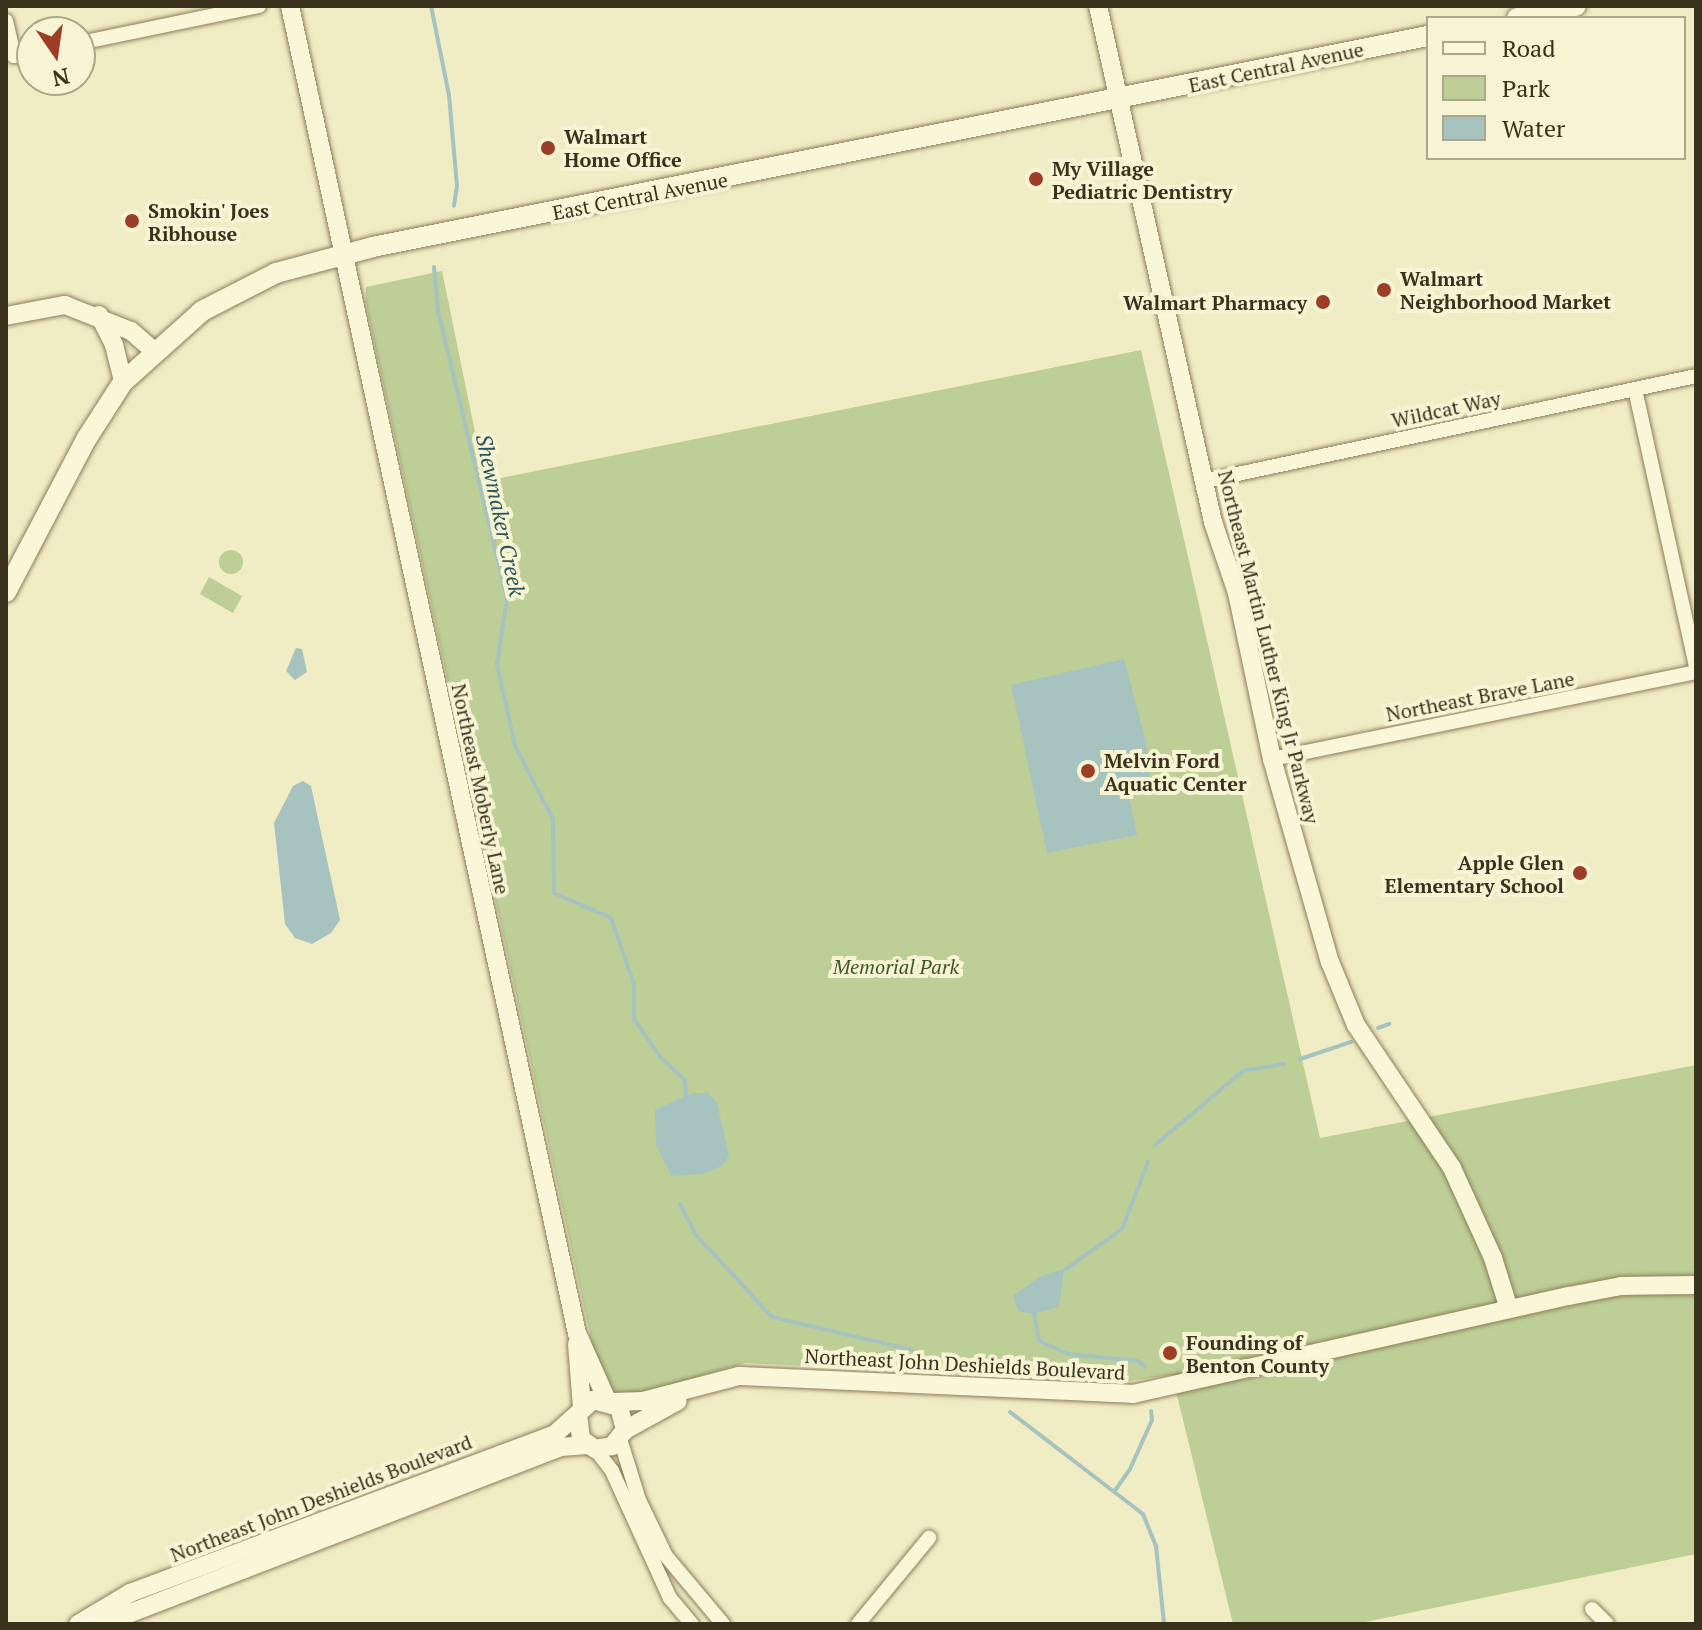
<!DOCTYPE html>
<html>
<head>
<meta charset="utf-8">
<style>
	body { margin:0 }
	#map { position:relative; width:1702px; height:1630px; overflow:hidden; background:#f0ecc4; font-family:"PT Serif",serif }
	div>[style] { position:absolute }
	.green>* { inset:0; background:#bdcf97 }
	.round { border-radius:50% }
	.water>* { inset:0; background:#a6c3c0 }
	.stream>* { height:4px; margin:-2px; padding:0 2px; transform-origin:2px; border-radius:2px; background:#a6c3c0 }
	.roads { filter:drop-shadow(0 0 2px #8c7e59) drop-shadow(0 0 2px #8c7e59) }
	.minor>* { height:14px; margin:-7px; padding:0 7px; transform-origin:7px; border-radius:7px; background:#faf7d8 }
	.tertiary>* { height:18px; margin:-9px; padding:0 9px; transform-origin:9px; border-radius:9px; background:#faf7d8 }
	.secondary>* { height:20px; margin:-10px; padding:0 10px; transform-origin:10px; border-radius:10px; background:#faf7d8 }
	.dots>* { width:22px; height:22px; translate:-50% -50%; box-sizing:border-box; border:4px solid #f7f4d4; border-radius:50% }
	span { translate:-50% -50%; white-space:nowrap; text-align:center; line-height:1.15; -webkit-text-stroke:8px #f7f4d4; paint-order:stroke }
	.street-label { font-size:20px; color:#3b321e }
	.poi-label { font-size:20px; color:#3b321e; font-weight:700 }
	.left { translate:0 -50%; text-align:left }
	.right { translate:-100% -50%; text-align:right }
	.park-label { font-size:20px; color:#405824; font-style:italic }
	.water-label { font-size:22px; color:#2d555b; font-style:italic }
	.frame { position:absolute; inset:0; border:8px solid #3b321e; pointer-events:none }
	.legend { position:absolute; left:1426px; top:16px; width:260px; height:144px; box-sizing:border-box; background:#f7f4d4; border:2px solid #aca68b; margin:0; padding:10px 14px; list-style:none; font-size:24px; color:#3b321e }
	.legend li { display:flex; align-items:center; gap:16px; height:40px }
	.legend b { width:40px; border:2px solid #aca68b }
	.north { position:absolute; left:16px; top:16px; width:80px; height:80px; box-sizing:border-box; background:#f7f4d4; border:2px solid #aca68b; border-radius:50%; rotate:167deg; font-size:22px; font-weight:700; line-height:32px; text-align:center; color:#3b321e }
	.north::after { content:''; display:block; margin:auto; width:28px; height:36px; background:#9d3e26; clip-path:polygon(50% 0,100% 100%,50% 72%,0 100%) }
</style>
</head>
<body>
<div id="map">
	<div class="green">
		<div style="clip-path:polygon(442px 271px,485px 481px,1141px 350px,1320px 1138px,1696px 1065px,1696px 1554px,1356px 1624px,1233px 1624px,1172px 1375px,1121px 1382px,746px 1363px,637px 1394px,620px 1396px,608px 1389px,599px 1376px,365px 300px,366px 287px)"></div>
		<div class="round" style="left:219px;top:550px;width:24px;height:24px"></div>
		<div style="clip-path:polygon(209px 577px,242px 596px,233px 613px,200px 594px)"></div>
	</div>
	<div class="water">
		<div style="clip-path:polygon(296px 648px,302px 649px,307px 672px,295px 680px,286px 671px)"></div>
		<div style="clip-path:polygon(1124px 659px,1145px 738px,1151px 787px,1128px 793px,1137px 835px,1047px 853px,1011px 685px)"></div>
		<div style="clip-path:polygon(303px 781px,311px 786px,340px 920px,331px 933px,312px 944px,295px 938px,285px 924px,274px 823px,293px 786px)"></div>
		<div style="clip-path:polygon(692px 1093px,708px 1093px,717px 1103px,729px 1156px,722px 1166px,703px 1174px,671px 1176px,656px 1145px,655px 1110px)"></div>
		<div style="clip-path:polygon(1064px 1269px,1059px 1307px,1032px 1314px,1018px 1311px,1013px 1296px,1041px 1276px)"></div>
	</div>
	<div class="stream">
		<div style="left:431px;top:6px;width:91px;rotate:78.6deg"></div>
		<div style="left:449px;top:95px;width:91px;rotate:85deg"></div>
		<div style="left:457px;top:186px;width:20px;rotate:99deg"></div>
		<div style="left:434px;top:267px;width:44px;rotate:84.8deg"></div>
		<div style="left:438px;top:311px;width:295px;rotate:76.5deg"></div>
		<div style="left:507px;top:598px;width:67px;rotate:98.6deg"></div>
		<div style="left:497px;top:664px;width:84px;rotate:77.6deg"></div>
		<div style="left:515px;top:746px;width:82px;rotate:62.5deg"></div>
		<div style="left:553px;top:819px;width:74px;rotate:89.2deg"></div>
		<div style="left:554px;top:893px;width:62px;rotate:23.7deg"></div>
		<div style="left:611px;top:918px;width:70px;rotate:70.8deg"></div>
		<div style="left:634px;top:984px;width:35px;rotate:90deg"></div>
		<div style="left:634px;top:1019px;width:47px;rotate:55.3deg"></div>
		<div style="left:661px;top:1058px;width:33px;rotate:43deg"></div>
		<div style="left:685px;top:1080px;width:20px;rotate:87deg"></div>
		<div style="left:1378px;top:1028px;width:12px;rotate:-20deg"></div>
		<div style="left:1300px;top:1059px;width:54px;rotate:-18.4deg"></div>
		<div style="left:1155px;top:1145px;width:115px;rotate:-40.1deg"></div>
		<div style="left:1243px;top:1071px;width:42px;rotate:-9.7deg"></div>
		<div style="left:680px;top:1204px;width:35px;rotate:63deg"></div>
		<div style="left:696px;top:1235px;width:112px;rotate:47.2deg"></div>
		<div style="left:772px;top:1317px;width:144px;rotate:13.3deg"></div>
		<div style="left:1062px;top:1272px;width:74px;rotate:-35.6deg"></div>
		<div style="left:1122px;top:1229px;width:72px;rotate:-68.8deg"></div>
		<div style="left:1034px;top:1312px;width:29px;rotate:80deg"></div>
		<div style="left:1039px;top:1341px;width:32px;rotate:24deg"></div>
		<div style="left:1068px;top:1354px;width:70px;rotate:5.7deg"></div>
		<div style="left:1138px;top:1361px;width:9px;rotate:41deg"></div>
		<div style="left:1010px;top:1412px;width:168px;rotate:37.5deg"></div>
		<div style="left:1143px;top:1514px;width:35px;rotate:68deg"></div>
		<div style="left:1156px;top:1546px;width:78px;rotate:84.1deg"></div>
		<div style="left:1116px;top:1489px;width:24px;rotate:-55deg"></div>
		<div style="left:1130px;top:1469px;width:54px;rotate:-65.8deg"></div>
		<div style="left:1152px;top:1420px;width:9px;rotate:-96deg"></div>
	</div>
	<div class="roads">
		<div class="minor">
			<div style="left:6px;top:21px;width:36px;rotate:77deg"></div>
			<div style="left:14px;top:56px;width:18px;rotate:-9deg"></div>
			<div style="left:80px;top:43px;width:183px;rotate:-11.7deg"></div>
			<div style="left:1635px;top:389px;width:284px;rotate:77.6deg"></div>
			<div style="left:1205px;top:481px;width:502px;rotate:-12.07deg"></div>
			<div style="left:1272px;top:759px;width:433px;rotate:-11.6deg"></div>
			<div style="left:620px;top:1439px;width:64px;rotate:72.7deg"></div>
			<div style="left:639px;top:1500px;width:62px;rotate:64.3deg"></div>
			<div style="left:666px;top:1556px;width:89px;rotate:50deg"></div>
			<div style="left:595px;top:1449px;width:28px;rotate:52deg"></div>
			<div style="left:612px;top:1471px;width:140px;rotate:65.5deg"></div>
			<div style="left:670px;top:1598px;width:34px;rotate:50deg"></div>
			<div style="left:1592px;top:1609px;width:21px;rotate:45deg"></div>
			<div style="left:858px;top:1624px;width:112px;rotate:-50.5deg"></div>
		</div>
		<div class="tertiary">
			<div style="left:290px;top:6px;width:1358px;rotate:77.8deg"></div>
			<div style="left:577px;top:1333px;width:73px;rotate:65.9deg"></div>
			<div style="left:1098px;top:6px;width:529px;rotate:77.44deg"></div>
			<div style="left:1213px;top:522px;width:75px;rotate:71.3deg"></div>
			<div style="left:1237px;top:593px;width:170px;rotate:78.1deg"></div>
			<div style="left:1272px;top:759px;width:211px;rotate:74.1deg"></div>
			<div style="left:1330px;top:962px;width:68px;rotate:67.6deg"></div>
			<div style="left:1356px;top:1025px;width:172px;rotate:56.1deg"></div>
			<div style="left:1452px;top:1168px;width:99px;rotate:65.5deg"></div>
			<div style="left:1493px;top:1258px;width:53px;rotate:72.6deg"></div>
			<div style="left:99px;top:315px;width:34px;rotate:63deg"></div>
			<div style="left:114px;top:345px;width:38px;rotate:76deg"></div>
			<div style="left:6px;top:316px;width:60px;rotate:-10.6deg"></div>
			<div style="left:65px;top:305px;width:71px;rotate:21.5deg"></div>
			<div style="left:131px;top:331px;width:29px;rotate:41deg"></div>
			<div style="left:577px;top:1344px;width:63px;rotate:85.5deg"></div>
			<div style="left:613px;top:1402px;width:30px;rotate:-2deg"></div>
			<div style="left:643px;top:1401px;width:99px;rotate:-14.6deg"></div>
			<div style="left:739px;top:1376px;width:394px;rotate:2.6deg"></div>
			<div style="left:1133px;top:1394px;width:447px;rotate:-12.7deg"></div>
			<div style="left:1569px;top:1296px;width:53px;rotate:-10.9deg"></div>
			<div style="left:1621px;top:1286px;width:75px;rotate:-0.8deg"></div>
			<div style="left:625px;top:1430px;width:60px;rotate:-28.7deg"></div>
			<div style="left:78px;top:1624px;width:61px;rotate:-30.8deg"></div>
			<div style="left:130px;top:1593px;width:454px;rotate:-20.5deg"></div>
			<div style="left:555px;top:1434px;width:51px;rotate:-41.8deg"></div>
			<div style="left:593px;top:1400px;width:27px;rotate:15deg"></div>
			<div style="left:619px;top:1407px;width:24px;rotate:75deg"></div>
			<div style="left:625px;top:1430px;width:21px;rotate:129deg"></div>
			<div style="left:612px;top:1446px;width:17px;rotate:170deg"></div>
			<div style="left:595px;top:1449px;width:17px;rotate:-144deg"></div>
			<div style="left:581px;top:1439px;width:25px;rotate:-97deg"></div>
			<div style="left:102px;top:1624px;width:491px;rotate:-21.1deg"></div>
			<div style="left:560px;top:1447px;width:28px;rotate:-4deg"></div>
		</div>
		<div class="secondary">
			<div style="left:1517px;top:18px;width:60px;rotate:-11.5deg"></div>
			<div style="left:6px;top:592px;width:174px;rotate:-62.3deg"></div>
			<div style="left:87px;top:438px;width:67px;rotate:-57.3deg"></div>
			<div style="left:123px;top:382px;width:106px;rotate:-41.9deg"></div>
			<div style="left:202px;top:311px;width:83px;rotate:-27.2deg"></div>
			<div style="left:276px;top:273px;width:100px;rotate:-15deg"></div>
			<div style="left:373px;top:247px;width:1076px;rotate:-11.31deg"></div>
		</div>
	</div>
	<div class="dots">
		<div style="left:548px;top:148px;background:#9d3e26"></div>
		<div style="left:1036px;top:179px;background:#9d3e26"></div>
		<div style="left:132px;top:221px;background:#9d3e26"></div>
		<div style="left:1384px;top:290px;background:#9d3e26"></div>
		<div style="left:1323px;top:302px;background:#9d3e26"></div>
		<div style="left:1088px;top:771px;background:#9d3e26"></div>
		<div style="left:1580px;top:873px;background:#9d3e26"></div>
		<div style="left:1170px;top:1353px;background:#9d3e26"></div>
	</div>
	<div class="street-label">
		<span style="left:1276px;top:67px;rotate:-12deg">East Central Avenue</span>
		<span style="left:640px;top:196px;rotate:-11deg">East Central Avenue</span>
		<span style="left:1446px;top:409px;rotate:-12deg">Wildcat Way</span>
		<span style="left:1269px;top:647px;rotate:76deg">Northeast Martin Luther King Jr Parkway</span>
		<span style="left:1480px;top:696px;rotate:-11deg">Northeast Brave Lane</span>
		<span style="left:481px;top:789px;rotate:78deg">Northeast Moberly Lane</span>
		<span style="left:965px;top:1364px;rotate:3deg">Northeast John Deshields Boulevard</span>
		<span style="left:321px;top:1498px;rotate:-21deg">Northeast John Deshields Boulevard</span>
	</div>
	<div class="poi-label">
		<span class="left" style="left:564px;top:148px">Walmart<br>Home Office</span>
		<span class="left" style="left:1052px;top:180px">My Village<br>Pediatric Dentistry</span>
		<span class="left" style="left:148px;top:222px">Smokin' Joes<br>Ribhouse</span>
		<span class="left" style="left:1400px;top:290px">Walmart<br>Neighborhood Market</span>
		<span class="right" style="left:1307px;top:302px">Walmart Pharmacy</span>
		<span class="left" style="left:1104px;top:772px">Melvin Ford<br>Aquatic Center</span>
		<span class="right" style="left:1564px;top:874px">Apple Glen<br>Elementary School</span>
		<span class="left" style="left:1186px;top:1354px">Founding of<br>Benton County</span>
	</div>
	<div class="park-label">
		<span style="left:896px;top:966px">Memorial Park</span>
	</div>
	<div class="water-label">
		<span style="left:501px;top:515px;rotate:78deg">Shewmaker Creek</span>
	</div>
	<div class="frame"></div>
	<ul class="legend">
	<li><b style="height:10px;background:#faf7d8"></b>Road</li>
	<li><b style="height:22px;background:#bdcf97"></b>Park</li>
	<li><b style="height:22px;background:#a6c3c0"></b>Water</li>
	</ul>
	<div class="north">N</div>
</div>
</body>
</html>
